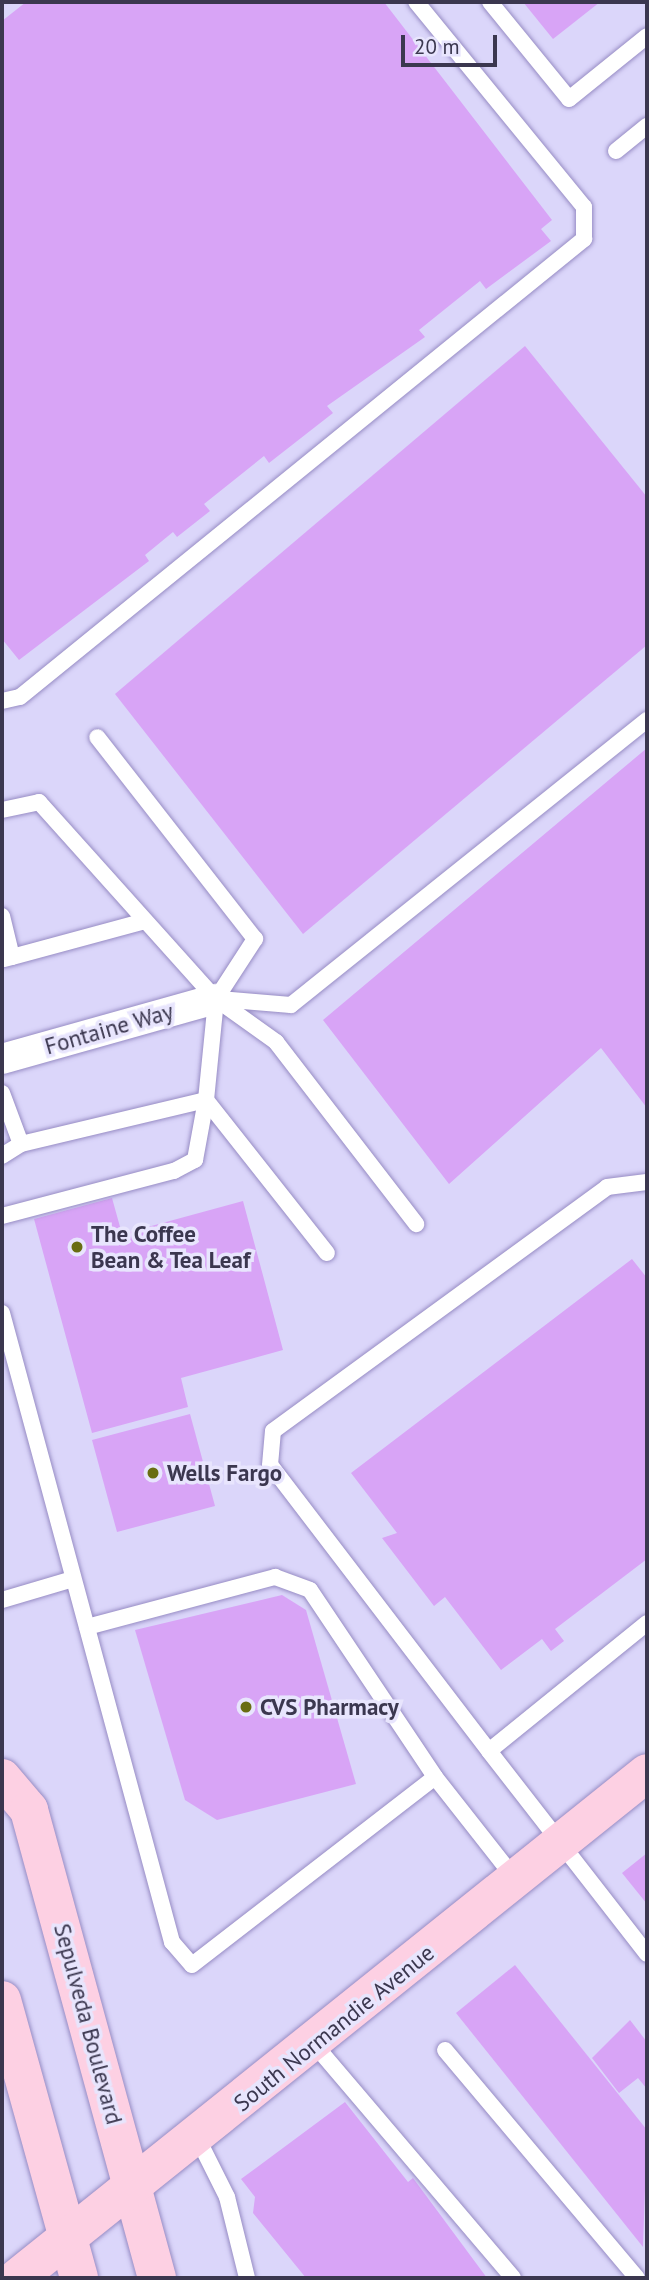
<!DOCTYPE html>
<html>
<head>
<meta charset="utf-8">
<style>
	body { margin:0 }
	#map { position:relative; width:649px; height:2280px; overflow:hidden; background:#dbd6fa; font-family:"PT Sans",sans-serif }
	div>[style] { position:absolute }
	.building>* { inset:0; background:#d8a4f6 }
	.roads { filter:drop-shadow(0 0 2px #978cc4) drop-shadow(0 0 2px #978cc4) }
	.service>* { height:16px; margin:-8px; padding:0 8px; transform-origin:8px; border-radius:8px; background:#fff }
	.minor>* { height:30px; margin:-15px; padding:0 15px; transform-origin:15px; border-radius:15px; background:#fff }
	.primary>* { height:38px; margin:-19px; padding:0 19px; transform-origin:19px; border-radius:19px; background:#fdd0e3 }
	.dots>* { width:19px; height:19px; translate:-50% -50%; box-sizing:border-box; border:4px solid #e8e5fd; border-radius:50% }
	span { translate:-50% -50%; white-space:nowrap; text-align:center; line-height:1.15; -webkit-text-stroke:7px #e8e5fd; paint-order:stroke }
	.street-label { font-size:23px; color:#3b374f }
	.poi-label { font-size:23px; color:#3b374f; font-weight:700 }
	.left { translate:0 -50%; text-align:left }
	.frame { position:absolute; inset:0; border:4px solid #3b374f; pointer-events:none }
	.scale { position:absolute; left:401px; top:35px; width:96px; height:32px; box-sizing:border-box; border:4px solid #3b374f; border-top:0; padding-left:9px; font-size:21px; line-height:24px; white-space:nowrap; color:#3b374f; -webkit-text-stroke:5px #e8e5fd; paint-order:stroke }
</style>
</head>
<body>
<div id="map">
	<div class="building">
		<div style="clip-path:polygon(26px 2px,384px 2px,552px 220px,541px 229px,551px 241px,486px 289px,480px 281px,419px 330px,425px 337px,327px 406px,333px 413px,269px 463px,264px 456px,204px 504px,210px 511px,177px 537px,173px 532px,145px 555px,149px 561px,19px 660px,2px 639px,2px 21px)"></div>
		<div style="clip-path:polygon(523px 2px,600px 2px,553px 39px)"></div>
		<div style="clip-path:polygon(525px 346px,647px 497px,647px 645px,303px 934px,115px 694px)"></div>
		<div style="clip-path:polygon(647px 748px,647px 1108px,601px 1048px,449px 1184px,323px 1020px)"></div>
		<div style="clip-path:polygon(112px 1198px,122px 1234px,243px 1201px,283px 1350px,181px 1378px,188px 1407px,92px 1433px,34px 1219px)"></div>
		<div style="clip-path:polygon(632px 1259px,647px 1278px,647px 1559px,555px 1629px,564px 1641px,551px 1651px,542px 1639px,501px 1670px,445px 1597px,434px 1606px,382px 1538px,397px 1533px,351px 1473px)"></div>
		<div style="clip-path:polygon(190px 1414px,215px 1506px,117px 1532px,92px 1440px)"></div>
		<div style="clip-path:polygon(282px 1595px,306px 1610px,356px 1784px,217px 1820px,185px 1800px,135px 1630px)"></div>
		<div style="clip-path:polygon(647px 1853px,647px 1904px,622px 1873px)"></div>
		<div style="clip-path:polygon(515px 1965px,647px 2130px,643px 2247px,456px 2013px)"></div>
		<div style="clip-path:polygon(630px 2020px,647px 2042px,647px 2089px,638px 2078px,619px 2093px,592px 2058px)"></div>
		<div style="clip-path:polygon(345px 2102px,408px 2182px,413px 2178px,487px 2278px,306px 2278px,253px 2213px,255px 2197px,241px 2179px)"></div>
	</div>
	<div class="roads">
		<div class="service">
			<div style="left:490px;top:2px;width:125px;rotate:50.8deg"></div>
			<div style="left:569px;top:99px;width:100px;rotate:-38.9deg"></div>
			<div style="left:616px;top:151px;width:40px;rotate:-39deg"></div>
			<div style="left:2px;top:701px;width:18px;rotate:-13deg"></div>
			<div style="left:20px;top:697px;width:727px;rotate:-39.08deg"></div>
			<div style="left:584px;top:239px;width:32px;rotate:-90deg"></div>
			<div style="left:584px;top:207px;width:265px;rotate:-129.3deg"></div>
			<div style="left:2px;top:810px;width:38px;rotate:-12deg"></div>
			<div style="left:39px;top:802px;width:265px;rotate:48.1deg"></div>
			<div style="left:216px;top:999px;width:74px;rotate:35.6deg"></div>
			<div style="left:276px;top:1042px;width:230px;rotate:52.4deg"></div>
			<div style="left:2px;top:916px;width:42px;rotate:76.3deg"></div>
			<div style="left:12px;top:957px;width:8px;rotate:166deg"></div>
			<div style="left:12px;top:957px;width:135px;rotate:-15.1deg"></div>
			<div style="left:219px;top:999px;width:72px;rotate:4.8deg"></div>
			<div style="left:291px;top:1005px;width:456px;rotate:-38.7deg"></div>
			<div style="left:2px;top:1093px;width:54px;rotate:69.6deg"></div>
			<div style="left:21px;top:1144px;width:22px;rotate:148deg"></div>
			<div style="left:206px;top:1100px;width:195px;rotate:51.7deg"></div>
			<div style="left:21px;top:1144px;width:190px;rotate:-13.4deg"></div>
			<div style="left:206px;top:1100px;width:101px;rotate:-84.3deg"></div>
			<div style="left:216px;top:999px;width:72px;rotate:-57deg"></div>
			<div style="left:255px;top:939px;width:256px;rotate:-128deg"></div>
			<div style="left:2px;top:1216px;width:178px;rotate:-14.7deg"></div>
			<div style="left:174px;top:1171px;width:24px;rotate:-28deg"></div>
			<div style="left:195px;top:1160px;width:61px;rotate:-79.6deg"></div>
			<div style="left:2px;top:1313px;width:652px;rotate:74.88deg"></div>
			<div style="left:172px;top:1942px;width:30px;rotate:49deg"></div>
			<div style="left:192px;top:1965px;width:307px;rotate:-37.7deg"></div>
			<div style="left:435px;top:1777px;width:131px;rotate:51.8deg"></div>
			<div style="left:2px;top:1600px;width:74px;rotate:-16.5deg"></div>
			<div style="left:647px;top:1623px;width:203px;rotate:141deg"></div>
			<div style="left:489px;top:1751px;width:257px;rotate:52.1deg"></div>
			<div style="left:87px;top:1627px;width:195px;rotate:-14.9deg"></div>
			<div style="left:275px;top:1577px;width:37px;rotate:20deg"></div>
			<div style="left:310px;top:1590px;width:225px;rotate:56.2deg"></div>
			<div style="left:489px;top:1751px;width:360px;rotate:-127.4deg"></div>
			<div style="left:270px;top:1465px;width:34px;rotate:-85deg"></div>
			<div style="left:273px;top:1431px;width:414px;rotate:-36.1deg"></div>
			<div style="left:607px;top:1187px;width:40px;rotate:-7.1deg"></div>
			<div style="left:314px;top:2044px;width:307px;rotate:49.6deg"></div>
			<div style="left:445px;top:2050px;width:298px;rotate:49.9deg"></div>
			<div style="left:198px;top:2139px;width:65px;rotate:63.4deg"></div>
			<div style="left:227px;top:2197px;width:83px;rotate:76.1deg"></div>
		</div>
		<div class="minor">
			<div style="left:2px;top:1059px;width:222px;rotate:-15.7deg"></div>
		</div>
		<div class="primary">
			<div style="left:2px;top:1778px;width:42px;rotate:49.8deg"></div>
			<div style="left:29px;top:1810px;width:485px;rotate:74.7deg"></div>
			<div style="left:2px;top:2000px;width:288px;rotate:74.5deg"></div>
			<div style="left:17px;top:2278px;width:807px;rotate:-38.72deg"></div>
		</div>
	</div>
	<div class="dots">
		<div style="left:77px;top:1247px;background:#696d11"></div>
		<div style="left:153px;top:1473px;background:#696d11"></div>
		<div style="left:246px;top:1707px;background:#696d11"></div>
	</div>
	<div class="street-label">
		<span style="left:109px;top:1029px;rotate:-16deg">Fontaine Way</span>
		<span style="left:88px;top:2024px;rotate:75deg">Sepulveda Boulevard</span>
		<span style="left:334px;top:2028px;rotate:-39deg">South Normandie Avenue</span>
	</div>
	<div class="poi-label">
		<span class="left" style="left:91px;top:1247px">The Coffee<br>Bean &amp; Tea Leaf</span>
		<span class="left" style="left:167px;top:1473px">Wells Fargo</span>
		<span class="left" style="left:260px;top:1707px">CVS Pharmacy</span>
	</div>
	<div class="frame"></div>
	<div class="scale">20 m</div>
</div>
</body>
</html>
